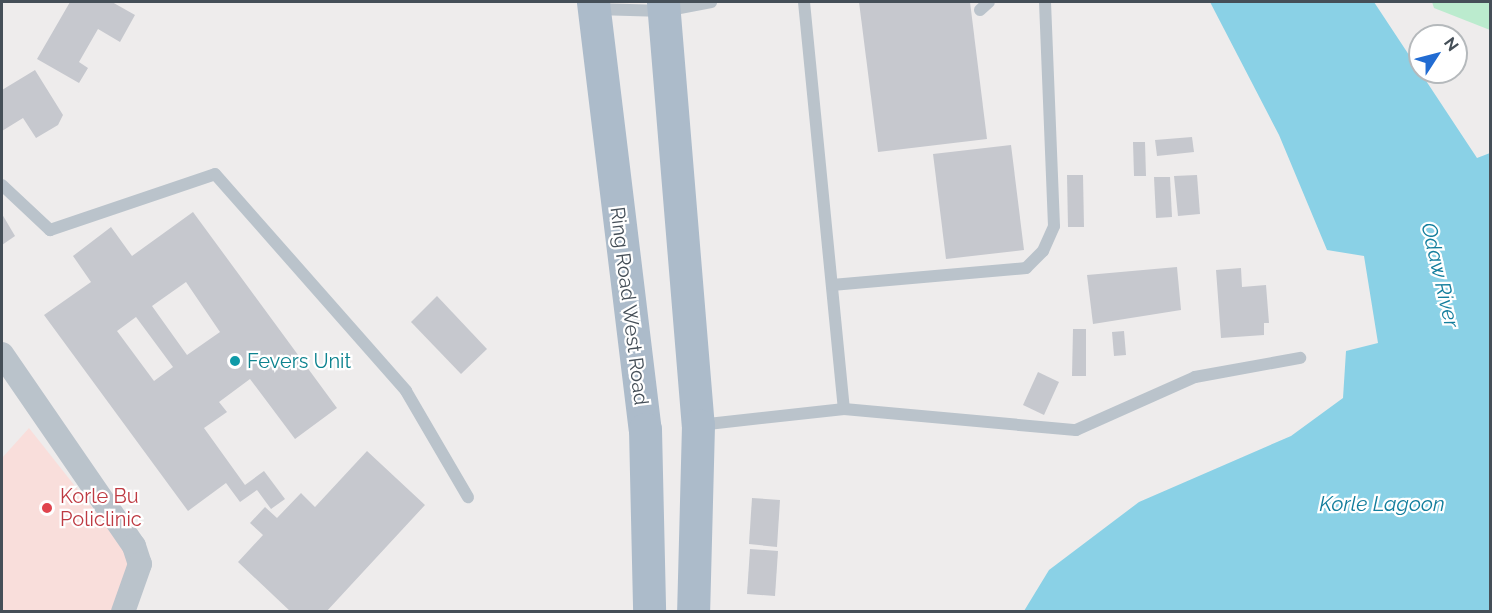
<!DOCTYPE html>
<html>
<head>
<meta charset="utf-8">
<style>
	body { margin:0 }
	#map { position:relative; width:1492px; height:613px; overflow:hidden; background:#eeecec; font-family:Raleway,sans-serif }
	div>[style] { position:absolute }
	.medical>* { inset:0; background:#f9dedb }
	.green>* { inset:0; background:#bbebce }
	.water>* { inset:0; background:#8ad1e6 }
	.building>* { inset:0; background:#c6c8ce }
	.service>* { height:12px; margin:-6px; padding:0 6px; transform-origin:6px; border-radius:6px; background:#bac3cb }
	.minor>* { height:24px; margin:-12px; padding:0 12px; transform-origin:12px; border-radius:12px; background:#bac3cb }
	.primary>* { height:33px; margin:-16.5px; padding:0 16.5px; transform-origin:16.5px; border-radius:16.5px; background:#acbbca }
	.dots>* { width:16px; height:16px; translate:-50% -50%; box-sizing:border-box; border:3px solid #fff; border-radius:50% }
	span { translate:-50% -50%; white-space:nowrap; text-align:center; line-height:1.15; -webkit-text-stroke:4.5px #fff; paint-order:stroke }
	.street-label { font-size:20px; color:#454f58 }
	.culture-label { font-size:20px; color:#0d838f }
	.left { translate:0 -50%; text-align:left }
	.health-label { font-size:20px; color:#be3a42 }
	.water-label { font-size:21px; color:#137e9d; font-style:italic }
	.frame { position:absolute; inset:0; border:3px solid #454f58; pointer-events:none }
	.north { position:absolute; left:1408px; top:24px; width:60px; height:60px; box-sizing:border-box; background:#fff; border:2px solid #b5b9bc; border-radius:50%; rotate:54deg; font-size:16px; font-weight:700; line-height:24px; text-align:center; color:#454f58 }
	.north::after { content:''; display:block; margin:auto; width:21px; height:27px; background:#226cd2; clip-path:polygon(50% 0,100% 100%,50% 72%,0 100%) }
</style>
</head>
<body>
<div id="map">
	<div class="medical">
		<div style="clip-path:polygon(29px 428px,132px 558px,114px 611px,2px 611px,2px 458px)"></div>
	</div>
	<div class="green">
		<div style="clip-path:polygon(1432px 2px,1490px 2px,1490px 30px,1434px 8px)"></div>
	</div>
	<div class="water">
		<div style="clip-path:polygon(1210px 2px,1374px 2px,1477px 158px,1490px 153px,1490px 611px,1024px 611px,1049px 570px,1139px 502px,1291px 436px,1343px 398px,1346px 351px,1378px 343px,1364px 256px,1327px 250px,1279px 135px)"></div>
	</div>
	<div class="building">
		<div style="clip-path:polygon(70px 2px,112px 2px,135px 15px,120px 42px,98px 29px,79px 62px,88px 68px,79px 83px,37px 59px)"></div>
		<div style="clip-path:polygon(859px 2px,970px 2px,987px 139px,878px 152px)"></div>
		<div style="clip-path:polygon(35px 70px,63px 115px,58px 125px,36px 138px,23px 118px,2px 131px,2px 90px)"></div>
		<div style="clip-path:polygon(1192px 137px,1194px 152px,1157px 156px,1155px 140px)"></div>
		<div style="clip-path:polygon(1133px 142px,1145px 142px,1146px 176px,1134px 176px)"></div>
		<div style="clip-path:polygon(1011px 145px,1024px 250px,946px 259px,933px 154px)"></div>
		<div style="clip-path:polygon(1067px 175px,1083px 175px,1084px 227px,1068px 227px)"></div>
		<div style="clip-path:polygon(1197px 175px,1200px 214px,1178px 216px,1174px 176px)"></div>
		<div style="clip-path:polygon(1154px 177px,1170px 177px,1172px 217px,1156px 218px)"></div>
		<div style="clip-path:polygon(evenodd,193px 212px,337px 408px,295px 439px,250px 379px,219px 402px,227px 412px,204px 428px,245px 485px,264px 471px,285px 499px,271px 509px,257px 490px,240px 502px,226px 483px,188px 511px,44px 315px,91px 282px,73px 256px,111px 227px,132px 256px,193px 212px,186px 282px,220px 332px,187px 355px,152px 306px,186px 282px,193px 212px,136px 317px,173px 367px,154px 381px,117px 331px,136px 317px)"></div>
		<div style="clip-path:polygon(2px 214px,15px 236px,2px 245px)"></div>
		<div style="clip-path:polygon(1177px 267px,1181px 310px,1093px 324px,1087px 275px)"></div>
		<div style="clip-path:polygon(1241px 268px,1242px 287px,1266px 285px,1269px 323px,1264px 323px,1264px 335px,1221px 338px,1216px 270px)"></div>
		<div style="clip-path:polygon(437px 296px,487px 349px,461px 374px,411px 322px)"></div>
		<div style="clip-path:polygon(1073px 329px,1086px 329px,1086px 376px,1072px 376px)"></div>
		<div style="clip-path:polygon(1124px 331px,1126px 355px,1114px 356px,1112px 332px)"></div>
		<div style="clip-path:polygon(1038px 372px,1059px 382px,1044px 415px,1023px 405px)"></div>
		<div style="clip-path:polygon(367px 451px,425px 505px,326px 612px,291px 612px,238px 562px,263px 535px,250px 523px,265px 507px,277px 518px,301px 493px,315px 507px)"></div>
		<div style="clip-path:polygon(752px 498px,780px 500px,777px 547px,749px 544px)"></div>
		<div style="clip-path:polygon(750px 549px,778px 551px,775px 596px,747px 594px)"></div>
	</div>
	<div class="service">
		<div style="left:804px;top:2px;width:409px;rotate:84.4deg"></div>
		<div style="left:596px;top:9px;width:68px;rotate:1.7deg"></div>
		<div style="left:664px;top:11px;width:48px;rotate:-10.8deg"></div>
		<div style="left:980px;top:10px;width:12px;rotate:-42deg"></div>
		<div style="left:2px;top:185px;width:66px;rotate:43.2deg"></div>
		<div style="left:50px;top:230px;width:174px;rotate:-18.7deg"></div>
		<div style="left:215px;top:174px;width:289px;rotate:48.6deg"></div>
		<div style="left:406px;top:391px;width:123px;rotate:59.7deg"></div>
		<div style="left:832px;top:285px;width:195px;rotate:-5deg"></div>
		<div style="left:1026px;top:268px;width:24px;rotate:-45deg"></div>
		<div style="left:1043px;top:251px;width:27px;rotate:-66deg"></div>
		<div style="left:1054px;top:226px;width:224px;rotate:-92.3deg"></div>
		<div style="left:699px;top:425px;width:146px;rotate:-6.3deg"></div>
		<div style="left:844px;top:409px;width:233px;rotate:5.2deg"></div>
		<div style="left:1076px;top:430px;width:130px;rotate:-24deg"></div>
		<div style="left:1195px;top:377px;width:107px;rotate:-10.3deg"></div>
	</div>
	<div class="minor">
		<div style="left:2px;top:354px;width:233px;rotate:55.5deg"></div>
		<div style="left:134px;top:546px;width:19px;rotate:72deg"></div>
		<div style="left:140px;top:564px;width:51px;rotate:109.5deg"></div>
	</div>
	<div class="primary">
		<div style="left:593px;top:2px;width:430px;rotate:83.1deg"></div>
		<div style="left:645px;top:429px;width:183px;rotate:88.7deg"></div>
		<div style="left:663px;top:2px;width:424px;rotate:85.3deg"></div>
		<div style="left:698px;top:425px;width:187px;rotate:91.5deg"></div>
	</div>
	<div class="dots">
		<div style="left:235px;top:361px;background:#0f9aa8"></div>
		<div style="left:47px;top:508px;background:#e0444e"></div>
	</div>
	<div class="street-label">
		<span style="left:629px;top:306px;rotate:83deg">Ring Road West Road</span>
	</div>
	<div class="culture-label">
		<span class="left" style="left:247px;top:361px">Fevers Unit</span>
	</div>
	<div class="health-label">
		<span class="left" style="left:60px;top:508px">Korle Bu<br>Policlinic</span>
	</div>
	<div class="water-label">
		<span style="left:1440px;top:275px;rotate:77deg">Odaw River</span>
		<span style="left:1382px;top:504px">Korle Lagoon</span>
	</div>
	<div class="frame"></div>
	<div class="north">N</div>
</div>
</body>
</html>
